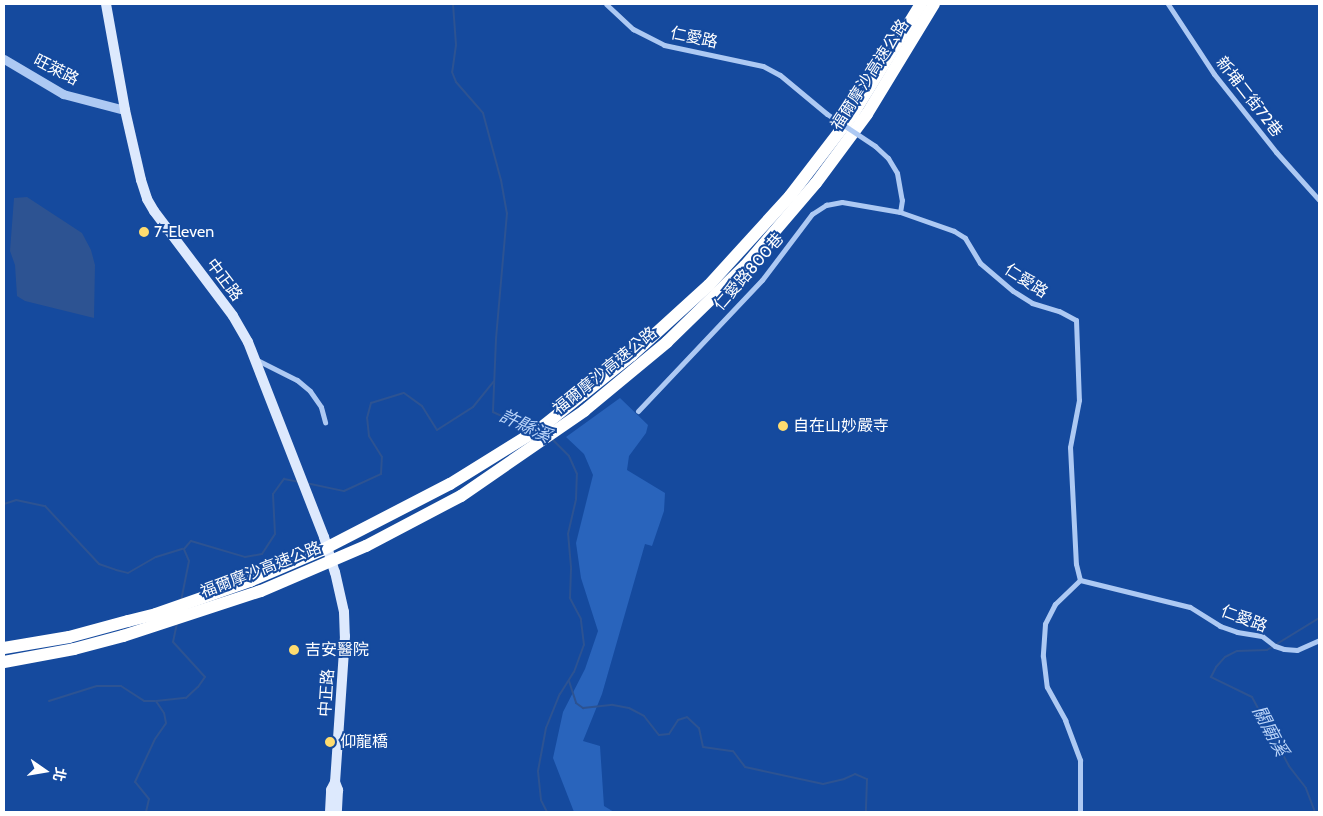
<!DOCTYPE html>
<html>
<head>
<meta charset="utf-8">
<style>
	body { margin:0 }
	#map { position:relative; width:1323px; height:816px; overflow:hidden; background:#154a9e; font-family:Cabin,"Noto Sans TC",sans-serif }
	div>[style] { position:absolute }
	.green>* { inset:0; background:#2964bc }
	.water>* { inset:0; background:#2d5392 }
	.stream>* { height:2px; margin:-1px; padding:0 1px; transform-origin:1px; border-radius:1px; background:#2d5392 }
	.minor>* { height:5px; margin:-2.5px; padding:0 2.5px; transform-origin:2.5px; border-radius:2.5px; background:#adc9f3 }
	.tertiary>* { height:9px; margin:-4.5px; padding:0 4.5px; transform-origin:4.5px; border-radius:4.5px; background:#adc9f3 }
	.secondary>* { height:10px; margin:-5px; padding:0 5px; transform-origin:5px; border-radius:5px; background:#dde9fd }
	.motorway>* { height:12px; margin:-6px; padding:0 6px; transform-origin:6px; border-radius:6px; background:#fff }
	.minor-bridge>* { height:5px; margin:-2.5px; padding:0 2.5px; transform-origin:2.5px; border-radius:2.5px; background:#adc9f3 }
	.motorway-bridge>* { height:12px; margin:-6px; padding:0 6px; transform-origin:6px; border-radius:6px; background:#fff }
	.dots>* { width:14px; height:14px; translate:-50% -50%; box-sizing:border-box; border:2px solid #154a9e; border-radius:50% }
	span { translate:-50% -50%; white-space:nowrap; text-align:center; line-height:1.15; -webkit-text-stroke:4px #154a9e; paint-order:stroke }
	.street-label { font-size:16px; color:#fff }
	.poi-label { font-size:16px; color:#fff }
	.left { translate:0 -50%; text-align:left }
	.water-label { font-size:18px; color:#bad4f9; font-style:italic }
	.frame { position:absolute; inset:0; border:5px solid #fff; pointer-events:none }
	.north { position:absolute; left:20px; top:746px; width:50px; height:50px; -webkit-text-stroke:4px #154a9e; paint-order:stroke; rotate:103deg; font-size:14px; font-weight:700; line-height:20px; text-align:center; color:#fff }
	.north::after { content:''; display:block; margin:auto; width:18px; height:22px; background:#fff; clip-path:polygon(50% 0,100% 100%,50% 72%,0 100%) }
</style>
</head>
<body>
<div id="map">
	<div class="green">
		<div style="clip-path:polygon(620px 398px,648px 425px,646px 433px,629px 456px,627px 470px,665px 493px,664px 511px,652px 546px,645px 544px,602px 694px,583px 741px,600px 746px,604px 806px,614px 812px,574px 812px,553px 758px,563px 712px,585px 669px,598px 631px,581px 578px,576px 543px,593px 475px,584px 454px,566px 437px)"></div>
	</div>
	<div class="water">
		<div style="clip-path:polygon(27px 197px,82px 233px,91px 250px,95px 265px,94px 318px,25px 301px,17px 296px,15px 265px,10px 251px,14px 198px)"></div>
	</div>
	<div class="stream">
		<div style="left:453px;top:4px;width:41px;rotate:85.8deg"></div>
		<div style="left:456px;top:45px;width:27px;rotate:98deg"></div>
		<div style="left:452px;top:72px;width:11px;rotate:68deg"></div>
		<div style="left:456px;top:82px;width:41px;rotate:48.9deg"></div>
		<div style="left:483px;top:113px;width:69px;rotate:75deg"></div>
		<div style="left:501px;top:180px;width:34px;rotate:80deg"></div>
		<div style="left:507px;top:213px;width:126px;rotate:95deg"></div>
		<div style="left:496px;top:339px;width:73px;rotate:92.4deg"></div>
		<div style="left:493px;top:412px;width:41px;rotate:24.7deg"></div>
		<div style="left:306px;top:483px;width:39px;rotate:12deg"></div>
		<div style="left:344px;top:491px;width:41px;rotate:-24.7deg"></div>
		<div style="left:381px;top:474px;width:17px;rotate:-87deg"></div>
		<div style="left:382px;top:457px;width:25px;rotate:-122deg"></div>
		<div style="left:369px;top:436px;width:18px;rotate:-96deg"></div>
		<div style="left:367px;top:418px;width:16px;rotate:-75deg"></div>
		<div style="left:371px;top:403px;width:34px;rotate:-17deg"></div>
		<div style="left:404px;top:393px;width:22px;rotate:36deg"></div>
		<div style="left:422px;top:406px;width:28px;rotate:58deg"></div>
		<div style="left:437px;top:430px;width:43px;rotate:-32.6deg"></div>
		<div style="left:473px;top:407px;width:33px;rotate:-51deg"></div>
		<div style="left:4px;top:504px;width:13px;rotate:-18deg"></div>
		<div style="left:16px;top:500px;width:30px;rotate:12deg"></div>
		<div style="left:45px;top:506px;width:79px;rotate:47deg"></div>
		<div style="left:99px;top:564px;width:18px;rotate:19deg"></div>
		<div style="left:116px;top:570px;width:12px;rotate:14deg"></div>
		<div style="left:128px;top:573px;width:32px;rotate:-30deg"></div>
		<div style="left:156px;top:557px;width:28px;rotate:-17deg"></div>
		<div style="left:181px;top:601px;width:41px;rotate:-78.7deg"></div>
		<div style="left:189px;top:561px;width:13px;rotate:-113deg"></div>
		<div style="left:184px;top:549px;width:11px;rotate:-49deg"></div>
		<div style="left:191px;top:541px;width:56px;rotate:16.5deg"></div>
		<div style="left:245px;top:557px;width:17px;rotate:-10deg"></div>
		<div style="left:262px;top:554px;width:24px;rotate:-57deg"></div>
		<div style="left:275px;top:534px;width:40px;rotate:-92.9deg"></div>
		<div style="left:273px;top:494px;width:19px;rotate:-54deg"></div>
		<div style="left:284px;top:479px;width:15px;rotate:11deg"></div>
		<div style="left:569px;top:681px;width:23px;rotate:72deg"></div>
		<div style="left:576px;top:703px;width:9px;rotate:36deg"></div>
		<div style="left:583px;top:708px;width:30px;rotate:-6deg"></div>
		<div style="left:613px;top:705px;width:16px;rotate:11deg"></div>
		<div style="left:629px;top:708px;width:17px;rotate:28deg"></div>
		<div style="left:644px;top:716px;width:24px;rotate:52deg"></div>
		<div style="left:659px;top:735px;width:10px;rotate:-6deg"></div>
		<div style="left:669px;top:734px;width:17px;rotate:-57deg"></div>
		<div style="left:678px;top:720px;width:9px;rotate:-18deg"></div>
		<div style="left:687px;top:717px;width:16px;rotate:43deg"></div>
		<div style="left:699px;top:728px;width:19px;rotate:78deg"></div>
		<div style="left:703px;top:747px;width:30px;rotate:8deg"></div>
		<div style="left:733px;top:751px;width:20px;rotate:53deg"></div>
		<div style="left:745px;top:767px;width:80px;rotate:12.3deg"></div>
		<div style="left:823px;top:784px;width:22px;rotate:-13deg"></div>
		<div style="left:844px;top:779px;width:12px;rotate:-24deg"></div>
		<div style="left:855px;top:774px;width:13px;rotate:23deg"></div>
		<div style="left:867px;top:779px;width:33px;rotate:92deg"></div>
		<div style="left:49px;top:701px;width:50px;rotate:-17.4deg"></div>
		<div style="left:97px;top:686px;width:24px"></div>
		<div style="left:121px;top:686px;width:27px;rotate:33deg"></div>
		<div style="left:144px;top:701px;width:11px"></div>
		<div style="left:146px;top:812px;width:13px;rotate:-77deg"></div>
		<div style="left:149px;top:799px;width:22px;rotate:-129deg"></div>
		<div style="left:135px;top:782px;width:47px;rotate:-65.1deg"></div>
		<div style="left:155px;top:739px;width:19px;rotate:-55deg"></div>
		<div style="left:166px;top:723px;width:10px;rotate:-101deg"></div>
		<div style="left:164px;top:713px;width:14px;rotate:-124deg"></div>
		<div style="left:156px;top:701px;width:30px;rotate:-6deg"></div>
		<div style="left:186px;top:698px;width:16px;rotate:-43deg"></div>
		<div style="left:198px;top:687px;width:12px;rotate:-55deg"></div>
		<div style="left:205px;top:677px;width:47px;rotate:-132.4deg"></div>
		<div style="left:173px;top:642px;width:19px;rotate:-78deg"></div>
		<div style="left:547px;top:812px;width:13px;rotate:-117deg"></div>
		<div style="left:541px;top:800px;width:29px;rotate:-96deg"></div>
		<div style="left:538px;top:771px;width:44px;rotate:-79.5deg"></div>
		<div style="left:546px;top:728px;width:37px;rotate:-68deg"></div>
		<div style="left:560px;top:694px;width:26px;rotate:-58deg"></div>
		<div style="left:574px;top:672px;width:29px;rotate:-70deg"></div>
		<div style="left:584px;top:645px;width:26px;rotate:-97deg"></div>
		<div style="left:581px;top:619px;width:24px;rotate:-118deg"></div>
		<div style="left:570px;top:598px;width:31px;rotate:-88deg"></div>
		<div style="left:571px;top:567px;width:33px;rotate:-95deg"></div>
		<div style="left:568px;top:534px;width:36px;rotate:-77deg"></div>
		<div style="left:576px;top:499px;width:25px;rotate:-88deg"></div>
		<div style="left:577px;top:474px;width:20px;rotate:-114deg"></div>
		<div style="left:569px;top:456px;width:24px;rotate:-135deg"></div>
		<div style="left:1315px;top:812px;width:26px;rotate:-111deg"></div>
		<div style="left:1306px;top:788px;width:28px;rotate:-128deg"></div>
		<div style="left:1289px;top:766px;width:78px;rotate:-118.2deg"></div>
		<div style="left:1252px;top:697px;width:46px;rotate:-154deg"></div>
		<div style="left:1211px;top:677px;width:11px;rotate:-63deg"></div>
		<div style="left:1216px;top:667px;width:13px;rotate:-48deg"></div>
		<div style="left:1225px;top:657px;width:13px;rotate:-27deg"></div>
		<div style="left:1237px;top:651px;width:30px;rotate:-2deg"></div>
		<div style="left:1267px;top:650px;width:61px;rotate:-31.6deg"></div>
	</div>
	<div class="minor">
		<div style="left:606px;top:4px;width:37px;rotate:43deg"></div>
		<div style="left:633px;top:29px;width:35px;rotate:27deg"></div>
		<div style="left:664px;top:45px;width:101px;rotate:12deg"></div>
		<div style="left:763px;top:66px;width:19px;rotate:28deg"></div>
		<div style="left:780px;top:75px;width:61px;rotate:39.7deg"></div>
		<div style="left:1168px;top:4px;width:84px;rotate:56.7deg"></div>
		<div style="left:1214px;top:74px;width:100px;rotate:51.5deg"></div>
		<div style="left:1276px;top:152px;width:64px;rotate:48.1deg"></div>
		<div style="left:875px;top:146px;width:18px;rotate:43deg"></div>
		<div style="left:888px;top:158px;width:17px;rotate:59deg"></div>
		<div style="left:897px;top:173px;width:27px;rotate:80deg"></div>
		<div style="left:902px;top:200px;width:12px;rotate:99deg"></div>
		<div style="left:900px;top:212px;width:57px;rotate:19.4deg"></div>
		<div style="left:954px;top:231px;width:13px;rotate:32deg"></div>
		<div style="left:965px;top:238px;width:29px;rotate:59deg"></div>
		<div style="left:980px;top:263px;width:43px;rotate:40.3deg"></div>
		<div style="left:1013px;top:291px;width:22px;rotate:32deg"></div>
		<div style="left:1032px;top:303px;width:28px;rotate:17deg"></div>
		<div style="left:1059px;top:311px;width:19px;rotate:28deg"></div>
		<div style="left:1076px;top:320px;width:80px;rotate:87.9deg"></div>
		<div style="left:1079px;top:400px;width:48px;rotate:100.8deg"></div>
		<div style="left:1070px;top:447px;width:117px;rotate:87.1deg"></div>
		<div style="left:1076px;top:564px;width:16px;rotate:76deg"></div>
		<div style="left:1080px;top:580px;width:113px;rotate:13.8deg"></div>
		<div style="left:1190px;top:607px;width:36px;rotate:32deg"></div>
		<div style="left:1220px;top:626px;width:18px;rotate:19deg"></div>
		<div style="left:1237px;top:632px;width:25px;rotate:9deg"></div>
		<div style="left:1262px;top:636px;width:16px;rotate:38deg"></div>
		<div style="left:1275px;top:646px;width:9px;rotate:18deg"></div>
		<div style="left:1284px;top:649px;width:13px;rotate:4deg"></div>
		<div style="left:1297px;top:650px;width:24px;rotate:-24deg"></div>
		<div style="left:257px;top:360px;width:45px;rotate:26.6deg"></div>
		<div style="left:297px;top:380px;width:17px;rotate:40deg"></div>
		<div style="left:310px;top:391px;width:19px;rotate:55deg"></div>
		<div style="left:321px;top:407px;width:16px;rotate:75deg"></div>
		<div style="left:638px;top:411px;width:180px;rotate:-46.6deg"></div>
		<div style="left:762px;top:280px;width:83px;rotate:-52.9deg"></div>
		<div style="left:812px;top:214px;width:17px;rotate:-33deg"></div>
		<div style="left:826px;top:205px;width:16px;rotate:-11deg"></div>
		<div style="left:842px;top:202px;width:59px;rotate:9.8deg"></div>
		<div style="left:1080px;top:580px;width:35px;rotate:136deg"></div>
		<div style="left:1055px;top:604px;width:22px;rotate:117deg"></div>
		<div style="left:1045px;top:624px;width:32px;rotate:94deg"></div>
		<div style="left:1043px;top:656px;width:31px;rotate:83deg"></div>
		<div style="left:1047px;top:687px;width:38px;rotate:61deg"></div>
		<div style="left:1065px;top:720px;width:43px;rotate:69.4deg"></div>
		<div style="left:1080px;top:760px;width:52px;rotate:90deg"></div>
	</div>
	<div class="tertiary">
		<div style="left:4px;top:59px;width:69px;rotate:30.7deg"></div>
		<div style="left:63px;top:94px;width:64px;rotate:14.5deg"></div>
	</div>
	<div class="secondary">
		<div style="left:106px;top:4px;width:108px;rotate:79.8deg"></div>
		<div style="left:125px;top:110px;width:72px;rotate:77.1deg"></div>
		<div style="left:141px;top:180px;width:20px;rotate:72deg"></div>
		<div style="left:147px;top:199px;width:14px;rotate:60deg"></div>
		<div style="left:154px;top:211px;width:131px;rotate:53deg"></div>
		<div style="left:233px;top:316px;width:30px;rotate:60deg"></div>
		<div style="left:248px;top:342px;width:209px;rotate:68.7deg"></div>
		<div style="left:324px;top:537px;width:37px;rotate:73deg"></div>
		<div style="left:335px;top:572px;width:41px;rotate:77.3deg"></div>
		<div style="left:344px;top:612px;width:24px;rotate:88deg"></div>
		<div style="left:345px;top:636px;width:146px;rotate:93.9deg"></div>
		<div style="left:335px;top:782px;width:9px;rotate:69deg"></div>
		<div style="left:338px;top:790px;width:22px;rotate:93deg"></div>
		<div style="left:330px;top:812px;width:22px;rotate:-87deg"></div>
		<div style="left:331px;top:790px;width:9px;rotate:-63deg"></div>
	</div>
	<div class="motorway">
		<div style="left:582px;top:395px;width:64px;rotate:-38.7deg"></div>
		<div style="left:632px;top:355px;width:104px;rotate:-42.3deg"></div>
		<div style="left:709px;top:285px;width:120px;rotate:-47.7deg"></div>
		<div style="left:790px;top:196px;width:103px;rotate:-52.5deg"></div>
		<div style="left:853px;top:114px;width:129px;rotate:-58.3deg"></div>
		<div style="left:584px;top:411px;width:108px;rotate:-39.7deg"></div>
		<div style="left:667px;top:342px;width:109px;rotate:-44.3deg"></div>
		<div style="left:745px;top:266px;width:109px;rotate:-49.5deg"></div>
		<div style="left:816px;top:183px;width:86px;rotate:-53.5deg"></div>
		<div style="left:867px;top:114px;width:129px;rotate:-58.7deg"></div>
		<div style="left:4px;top:648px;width:66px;rotate:-9.6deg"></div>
		<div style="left:69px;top:637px;width:61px;rotate:-15.2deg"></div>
		<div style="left:4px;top:662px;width:71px;rotate:-10.5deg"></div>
		<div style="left:74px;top:649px;width:51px;rotate:-14.9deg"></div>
	</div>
	<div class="minor-bridge">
		<div style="left:827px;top:114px;width:58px;rotate:33.7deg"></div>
	</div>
	<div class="motorway-bridge">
		<div style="left:128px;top:621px;width:29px;rotate:-14deg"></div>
		<div style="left:156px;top:614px;width:100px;rotate:-19.3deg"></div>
		<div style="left:250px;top:581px;width:78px;rotate:-23.3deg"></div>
		<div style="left:322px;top:550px;width:144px;rotate:-27.3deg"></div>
		<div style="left:450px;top:484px;width:108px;rotate:-31.8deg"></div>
		<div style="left:542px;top:427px;width:51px;rotate:-38.7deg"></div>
		<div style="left:123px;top:636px;width:145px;rotate:-18.1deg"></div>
		<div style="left:261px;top:591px;width:114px;rotate:-23.2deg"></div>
		<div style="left:366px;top:546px;width:107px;rotate:-27.8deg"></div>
		<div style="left:461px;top:496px;width:150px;rotate:-34.6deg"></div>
	</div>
	<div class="dots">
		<div style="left:144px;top:232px;background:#ffdc6f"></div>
		<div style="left:783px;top:426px;background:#ffdc6f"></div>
		<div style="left:294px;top:650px;background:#ffdc6f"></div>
		<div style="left:330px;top:742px;background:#ffdc6f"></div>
	</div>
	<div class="street-label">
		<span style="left:694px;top:38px;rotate:12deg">仁愛路</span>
		<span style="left:56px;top:70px;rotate:27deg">旺萊路</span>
		<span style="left:870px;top:75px;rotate:-57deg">福爾摩沙高速公路</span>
		<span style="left:1249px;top:97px;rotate:52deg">新埔二街72巷</span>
		<span style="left:749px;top:272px;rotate:-49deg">仁愛路800巷</span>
		<span style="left:224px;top:280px;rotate:53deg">中正路</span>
		<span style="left:1026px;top:281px;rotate:33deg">仁愛路</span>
		<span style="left:605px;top:371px;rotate:-39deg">福爾摩沙高速公路</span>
		<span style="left:261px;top:570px;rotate:-21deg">福爾摩沙高速公路</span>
		<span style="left:1244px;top:619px;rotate:21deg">仁愛路</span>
		<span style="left:327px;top:693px;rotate:-86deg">中正路</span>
	</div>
	<div class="poi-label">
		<span class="left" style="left:154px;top:232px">7-Eleven</span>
		<span class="left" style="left:793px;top:426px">自在山妙嚴寺</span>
		<span class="left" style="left:305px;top:650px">吉安醫院</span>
		<span class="left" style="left:340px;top:742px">仰龍橋</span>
	</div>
	<div class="water-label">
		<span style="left:525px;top:426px;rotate:25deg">許縣溪</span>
		<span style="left:1270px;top:731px;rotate:62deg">關廟溪</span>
	</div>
	<div class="frame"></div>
	<div class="north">北</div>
</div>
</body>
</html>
